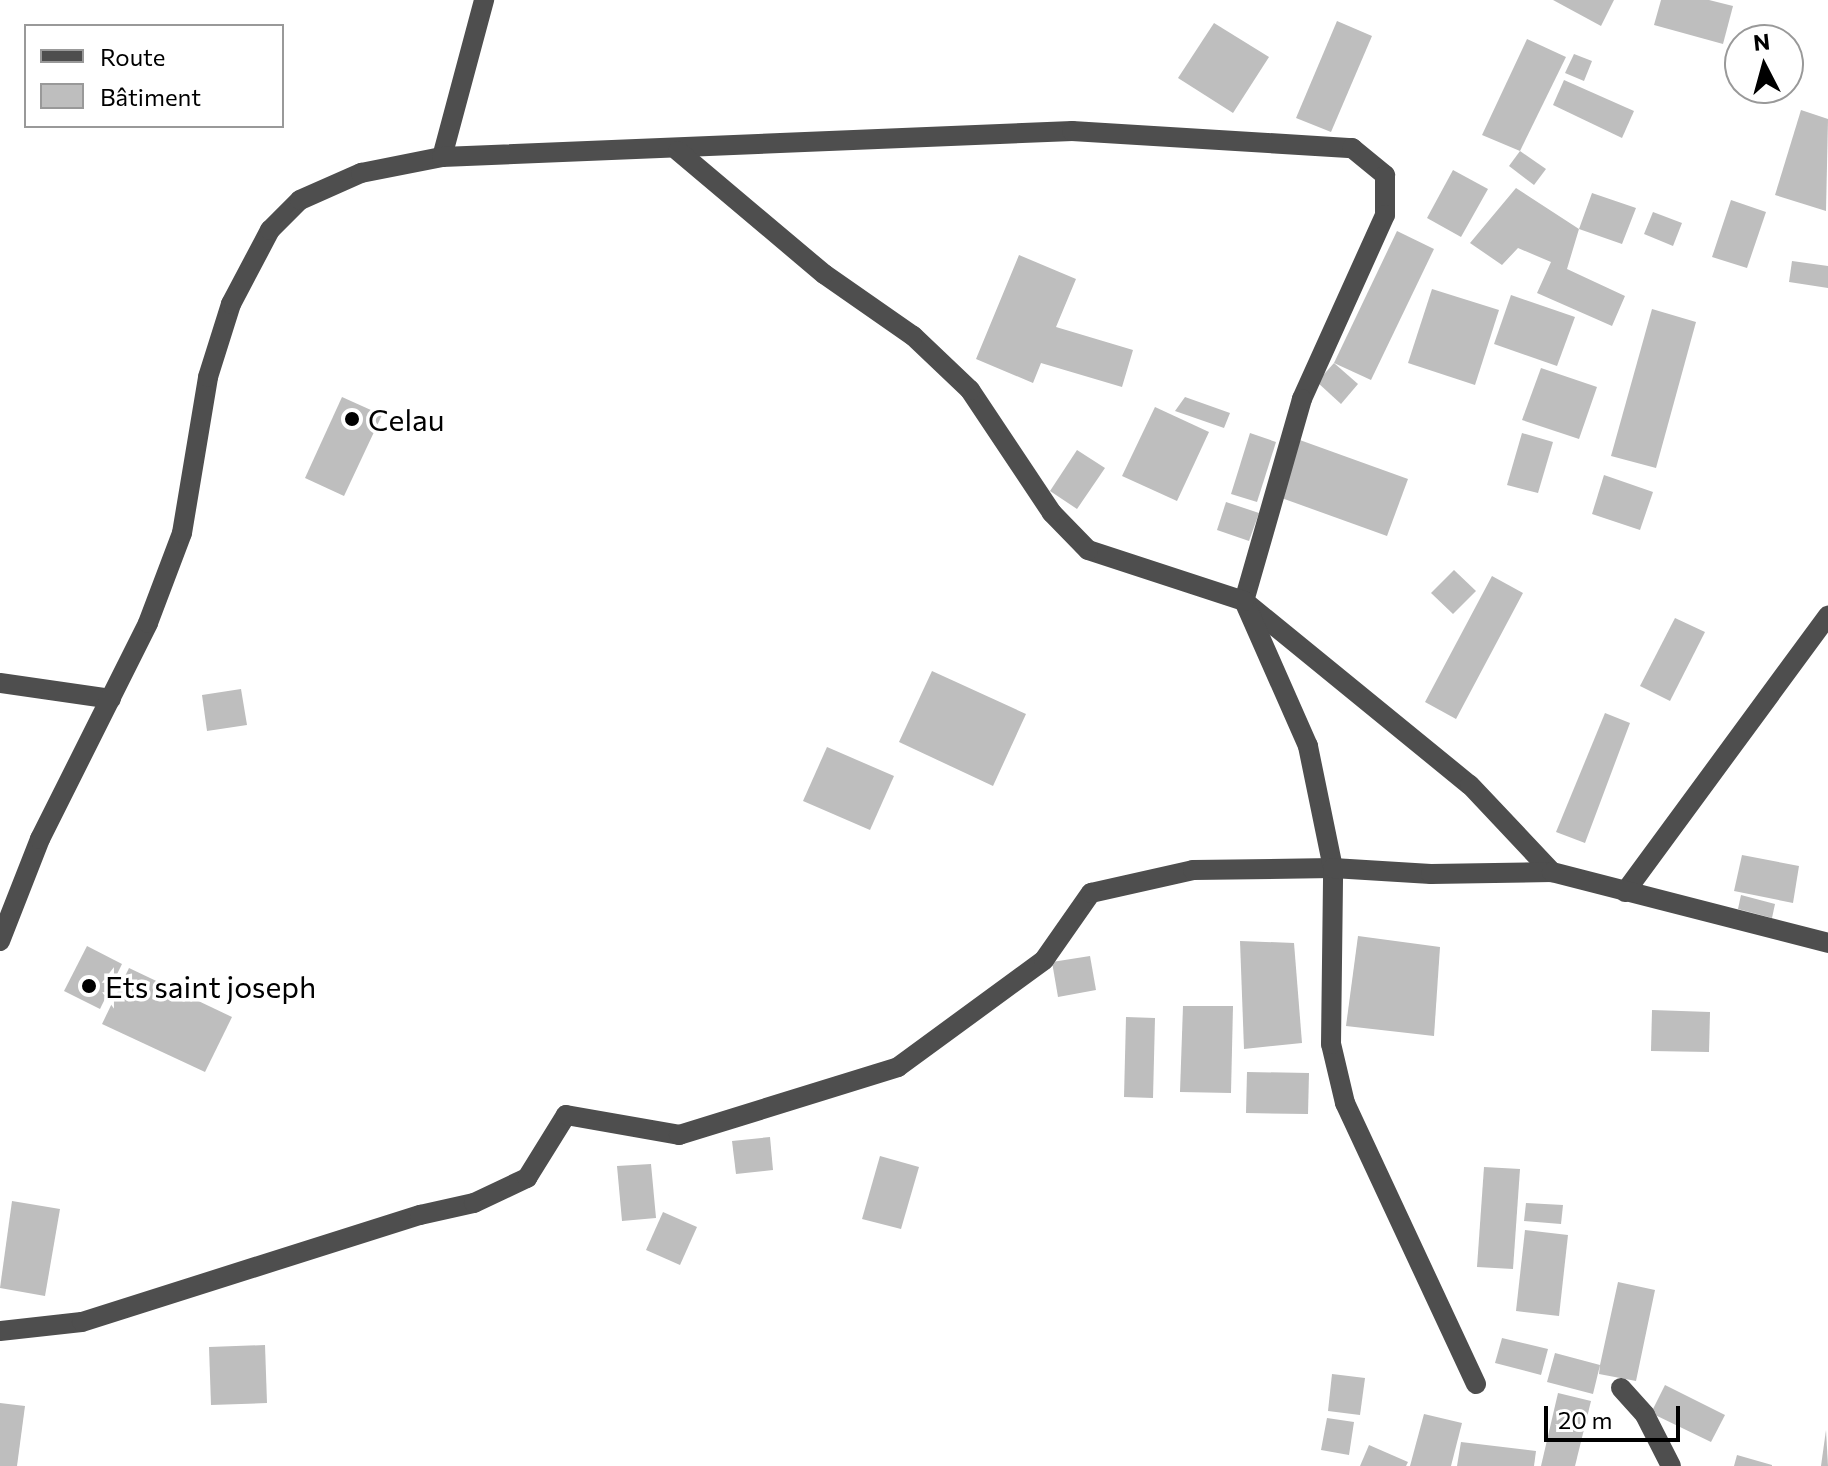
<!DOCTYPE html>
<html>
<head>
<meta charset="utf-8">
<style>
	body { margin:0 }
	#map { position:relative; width:1828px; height:1466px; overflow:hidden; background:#fff; font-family:Commissioner,sans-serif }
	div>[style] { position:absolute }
	.building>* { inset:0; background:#bebebe }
	.minor>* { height:20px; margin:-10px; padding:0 10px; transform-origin:10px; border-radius:10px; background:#4e4e4e }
	.dots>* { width:22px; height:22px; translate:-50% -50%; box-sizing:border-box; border:4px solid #fff; border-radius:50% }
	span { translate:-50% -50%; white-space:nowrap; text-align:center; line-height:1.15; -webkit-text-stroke:7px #fff; paint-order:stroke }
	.poi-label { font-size:30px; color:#000 }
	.left { translate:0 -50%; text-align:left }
	.legend { position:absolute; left:24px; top:24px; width:260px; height:104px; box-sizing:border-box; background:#fff; border:2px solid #999; margin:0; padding:10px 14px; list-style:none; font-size:24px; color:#000 }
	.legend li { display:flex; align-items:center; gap:16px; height:40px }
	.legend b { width:40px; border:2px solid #999 }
	.north { position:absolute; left:1724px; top:24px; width:80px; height:80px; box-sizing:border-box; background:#fff; border:2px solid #999; border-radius:50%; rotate:354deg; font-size:22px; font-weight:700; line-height:32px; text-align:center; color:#000 }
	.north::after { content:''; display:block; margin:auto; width:28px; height:36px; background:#000; clip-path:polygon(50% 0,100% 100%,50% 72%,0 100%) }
	.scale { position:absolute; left:1544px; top:1406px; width:136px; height:36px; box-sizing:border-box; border:4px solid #000; border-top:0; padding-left:10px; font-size:24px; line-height:28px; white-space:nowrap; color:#000; -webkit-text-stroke:6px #fff; paint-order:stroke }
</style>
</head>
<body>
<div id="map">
	<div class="building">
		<div style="clip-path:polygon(1553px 0,1614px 0,1601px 26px)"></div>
		<div style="clip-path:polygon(1661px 0,1709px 0,1733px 6px,1723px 44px,1654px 25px)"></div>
		<div style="clip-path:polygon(1337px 21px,1372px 36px,1331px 132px,1296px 118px)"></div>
		<div style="clip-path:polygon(1214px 23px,1269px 57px,1233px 113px,1178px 78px)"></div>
		<div style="clip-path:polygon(1527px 39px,1566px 57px,1520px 151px,1482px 135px)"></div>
		<div style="clip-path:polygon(1574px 54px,1592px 61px,1584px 81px,1565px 73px)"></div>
		<div style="clip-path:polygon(1564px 80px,1634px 111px,1622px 138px,1553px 105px)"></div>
		<div style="clip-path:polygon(1801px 110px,1828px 119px,1826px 211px,1775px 195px)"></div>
		<div style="clip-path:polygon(1520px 151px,1546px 169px,1534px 185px,1509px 166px)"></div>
		<div style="clip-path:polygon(1453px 170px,1488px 189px,1461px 237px,1427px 218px)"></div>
		<div style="clip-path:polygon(1516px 188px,1579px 229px,1592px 193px,1636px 208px,1622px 244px,1579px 229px,1567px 269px,1625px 296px,1612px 326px,1537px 293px,1551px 262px,1518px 248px,1502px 265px,1470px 243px)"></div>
		<div style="clip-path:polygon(1731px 200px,1766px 212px,1747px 268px,1712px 257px)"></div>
		<div style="clip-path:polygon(1653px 212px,1682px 223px,1673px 246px,1644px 234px)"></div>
		<div style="clip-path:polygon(1397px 231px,1434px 249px,1371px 380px,1334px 363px)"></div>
		<div style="clip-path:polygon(1019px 255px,1076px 279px,1056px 327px,1133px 350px,1122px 387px,1041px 363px,1033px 383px,976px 359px)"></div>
		<div style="clip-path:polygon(1792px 261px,1828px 266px,1828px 288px,1789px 282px)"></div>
		<div style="clip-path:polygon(1432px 289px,1499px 310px,1475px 385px,1408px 363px)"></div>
		<div style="clip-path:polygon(1511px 295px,1575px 317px,1557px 366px,1494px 344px)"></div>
		<div style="clip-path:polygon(1652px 309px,1696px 322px,1656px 468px,1611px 456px)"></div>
		<div style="clip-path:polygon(1334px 363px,1358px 384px,1341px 404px,1317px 382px)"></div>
		<div style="clip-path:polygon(1541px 368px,1597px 387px,1579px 439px,1522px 420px)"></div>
		<div style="clip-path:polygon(342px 397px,382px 415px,344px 496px,305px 478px)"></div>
		<div style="clip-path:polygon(1185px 397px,1230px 413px,1224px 428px,1175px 411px)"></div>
		<div style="clip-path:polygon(1155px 407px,1209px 432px,1177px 501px,1122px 476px)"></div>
		<div style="clip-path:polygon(1250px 433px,1276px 442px,1257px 502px,1231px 494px)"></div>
		<div style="clip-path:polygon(1522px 433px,1553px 442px,1538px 493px,1507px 485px)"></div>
		<div style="clip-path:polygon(1297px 439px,1408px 479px,1387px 536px,1276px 496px)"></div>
		<div style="clip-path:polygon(1077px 450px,1105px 468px,1077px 509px,1050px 491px)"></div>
		<div style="clip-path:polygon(1604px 475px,1653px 492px,1640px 530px,1592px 514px)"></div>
		<div style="clip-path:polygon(1226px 502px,1259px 513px,1249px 541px,1217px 530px)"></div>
		<div style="clip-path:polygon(1454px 570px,1476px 591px,1453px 614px,1431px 593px)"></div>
		<div style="clip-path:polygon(1492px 576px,1523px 593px,1456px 719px,1425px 702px)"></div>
		<div style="clip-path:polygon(1675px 618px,1705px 632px,1670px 701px,1640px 686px)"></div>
		<div style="clip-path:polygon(932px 671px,1026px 714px,993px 786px,899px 742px)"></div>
		<div style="clip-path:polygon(241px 689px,247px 725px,207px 731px,202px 695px)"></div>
		<div style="clip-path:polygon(1605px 713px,1630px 723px,1585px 843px,1556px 832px)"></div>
		<div style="clip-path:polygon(827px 747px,894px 776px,870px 830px,803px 801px)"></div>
		<div style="clip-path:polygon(1742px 855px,1799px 866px,1793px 903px,1734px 891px)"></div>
		<div style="clip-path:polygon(1741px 895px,1775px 904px,1772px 918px,1738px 909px)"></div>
		<div style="clip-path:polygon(1358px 936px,1440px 947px,1434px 1036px,1346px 1026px)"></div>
		<div style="clip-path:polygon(1240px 941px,1294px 943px,1302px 1043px,1244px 1049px)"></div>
		<div style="clip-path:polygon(87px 946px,122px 964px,100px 1009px,64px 991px)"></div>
		<div style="clip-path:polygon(1090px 956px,1096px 990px,1058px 997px,1052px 962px)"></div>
		<div style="clip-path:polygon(129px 968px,232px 1017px,205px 1072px,102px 1024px)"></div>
		<div style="clip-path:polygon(1183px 1006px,1233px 1006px,1231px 1093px,1180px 1092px)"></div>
		<div style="clip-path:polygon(1652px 1010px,1710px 1012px,1709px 1052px,1651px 1051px)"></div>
		<div style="clip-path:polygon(1126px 1017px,1155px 1018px,1153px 1098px,1124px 1097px)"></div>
		<div style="clip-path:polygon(1247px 1072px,1309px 1073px,1308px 1114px,1246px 1113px)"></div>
		<div style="clip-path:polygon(770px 1137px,773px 1170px,736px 1174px,732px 1141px)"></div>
		<div style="clip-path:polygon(880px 1156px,919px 1167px,901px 1229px,862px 1219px)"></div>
		<div style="clip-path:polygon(651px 1164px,656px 1218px,622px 1221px,617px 1166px)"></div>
		<div style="clip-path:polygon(1484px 1167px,1520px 1169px,1513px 1269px,1477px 1267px)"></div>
		<div style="clip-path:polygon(12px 1201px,60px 1209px,45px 1296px,0 1288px)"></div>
		<div style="clip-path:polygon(1526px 1203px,1563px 1205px,1561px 1224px,1524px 1221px)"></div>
		<div style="clip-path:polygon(663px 1212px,697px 1227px,680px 1265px,646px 1250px)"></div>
		<div style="clip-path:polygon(1525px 1230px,1568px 1235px,1559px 1316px,1516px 1311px)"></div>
		<div style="clip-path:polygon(1618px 1282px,1655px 1290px,1636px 1381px,1599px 1374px,1600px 1365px,1593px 1394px,1547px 1382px,1555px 1353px,1600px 1365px)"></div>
		<div style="clip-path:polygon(1502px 1338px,1548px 1349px,1541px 1375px,1495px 1363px)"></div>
		<div style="clip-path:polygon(265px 1345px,267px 1403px,211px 1405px,209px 1347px)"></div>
		<div style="clip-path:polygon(1332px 1374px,1365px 1378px,1360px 1415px,1328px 1411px)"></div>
		<div style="clip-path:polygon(1665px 1385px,1725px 1415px,1711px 1442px,1651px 1413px)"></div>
		<div style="clip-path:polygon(1558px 1393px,1591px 1401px,1575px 1466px,1541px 1466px)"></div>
		<div style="clip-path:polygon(0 1403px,25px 1406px,17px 1466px,0 1466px)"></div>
		<div style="clip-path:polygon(1424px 1414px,1462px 1423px,1451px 1466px,1410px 1466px)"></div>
		<div style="clip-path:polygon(1327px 1418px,1354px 1422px,1349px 1455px,1321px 1450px)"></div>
		<div style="clip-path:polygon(1826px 1430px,1828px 1466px,1821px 1466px)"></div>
		<div style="clip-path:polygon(1461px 1442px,1536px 1451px,1534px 1466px,1457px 1466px)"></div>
		<div style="clip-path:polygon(1369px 1445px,1408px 1462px,1406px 1466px,1360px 1466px)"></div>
		<div style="clip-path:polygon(1737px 1455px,1772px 1465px,1772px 1466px,1734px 1466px)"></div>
	</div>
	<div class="minor">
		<div style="left:442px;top:157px;width:163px;rotate:-75deg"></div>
		<div style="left:0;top:683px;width:112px;rotate:8.2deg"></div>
		<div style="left:1625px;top:892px;width:343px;rotate:-53.7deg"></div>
		<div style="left:0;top:941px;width:110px;rotate:-68.6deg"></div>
		<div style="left:40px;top:839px;width:241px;rotate:-63.4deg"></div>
		<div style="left:148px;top:623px;width:96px;rotate:-69.3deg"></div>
		<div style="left:182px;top:533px;width:158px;rotate:-80.5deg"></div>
		<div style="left:208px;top:377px;width:77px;rotate:-72.5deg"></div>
		<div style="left:231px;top:304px;width:84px;rotate:-62.2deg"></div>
		<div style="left:270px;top:230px;width:42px;rotate:-45deg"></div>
		<div style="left:300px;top:200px;width:67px;rotate:-23.9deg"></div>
		<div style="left:361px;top:173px;width:83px;rotate:-11.2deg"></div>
		<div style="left:442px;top:157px;width:631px;rotate:-2.36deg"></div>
		<div style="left:1072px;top:131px;width:281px;rotate:3.5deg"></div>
		<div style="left:1352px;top:148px;width:43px;rotate:39.3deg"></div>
		<div style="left:1385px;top:175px;width:40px;rotate:90deg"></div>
		<div style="left:1385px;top:215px;width:202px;rotate:114.3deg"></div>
		<div style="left:1302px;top:399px;width:210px;rotate:106deg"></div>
		<div style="left:1244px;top:601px;width:291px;rotate:39.2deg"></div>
		<div style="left:1470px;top:785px;width:120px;rotate:46.7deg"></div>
		<div style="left:0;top:1331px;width:82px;rotate:-6.3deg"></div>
		<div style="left:82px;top:1322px;width:355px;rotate:-17.6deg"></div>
		<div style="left:420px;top:1215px;width:55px;rotate:-12.5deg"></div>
		<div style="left:474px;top:1203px;width:59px;rotate:-25.3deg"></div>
		<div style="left:527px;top:1178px;width:74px;rotate:-58.2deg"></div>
		<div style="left:566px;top:1115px;width:115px;rotate:10deg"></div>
		<div style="left:679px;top:1135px;width:229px;rotate:-17.2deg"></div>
		<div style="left:898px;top:1067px;width:181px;rotate:-36.2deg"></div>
		<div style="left:1044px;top:960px;width:82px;rotate:-55deg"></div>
		<div style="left:1091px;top:893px;width:105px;rotate:-12.7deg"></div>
		<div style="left:1193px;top:870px;width:140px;rotate:-0.8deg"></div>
		<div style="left:1333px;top:868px;width:125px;rotate:-101.6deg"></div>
		<div style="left:1308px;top:746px;width:158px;rotate:-113.8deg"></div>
		<div style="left:1244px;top:601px;width:164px;rotate:-161.9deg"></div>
		<div style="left:1088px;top:550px;width:52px;rotate:-134.2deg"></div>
		<div style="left:1052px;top:513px;width:148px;rotate:-123.7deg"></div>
		<div style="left:970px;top:390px;width:79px;rotate:-136.5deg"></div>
		<div style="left:913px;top:336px;width:108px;rotate:-145.1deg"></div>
		<div style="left:824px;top:274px;width:191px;rotate:-139.9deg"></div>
		<div style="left:1476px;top:1384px;width:310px;rotate:-115deg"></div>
		<div style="left:1345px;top:1103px;width:61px;rotate:-103.3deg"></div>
		<div style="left:1331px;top:1044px;width:176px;rotate:-89.3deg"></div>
		<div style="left:1333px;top:868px;width:98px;rotate:3.5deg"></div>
		<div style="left:1431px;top:874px;width:121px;rotate:-0.9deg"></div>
		<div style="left:1552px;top:872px;width:285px;rotate:14.4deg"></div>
		<div style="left:1621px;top:1388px;width:36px;rotate:48deg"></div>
		<div style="left:1645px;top:1415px;width:57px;rotate:63deg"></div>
	</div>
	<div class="dots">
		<div style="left:352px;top:419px;background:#000"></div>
		<div style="left:89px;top:986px;background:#000"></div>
	</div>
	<div class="poi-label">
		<span class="left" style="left:368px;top:419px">Celau</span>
		<span class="left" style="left:105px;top:986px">Ets saint joseph</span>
	</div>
	<ul class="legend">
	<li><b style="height:10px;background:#4e4e4e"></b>Route</li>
	<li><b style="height:22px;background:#bebebe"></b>Bâtiment</li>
	</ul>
	<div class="north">N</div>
	<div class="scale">20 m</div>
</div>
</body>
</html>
